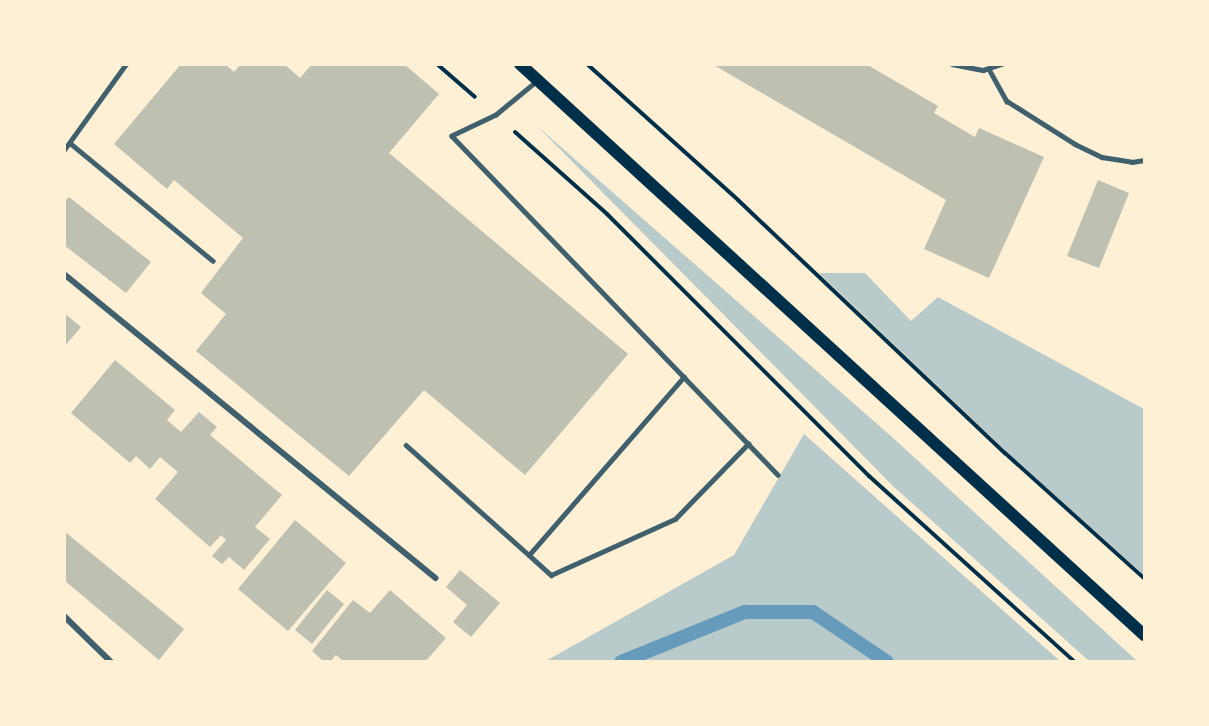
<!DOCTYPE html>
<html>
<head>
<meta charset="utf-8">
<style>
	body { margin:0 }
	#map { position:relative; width:1209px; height:726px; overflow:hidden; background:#fdf0d5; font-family:Inter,sans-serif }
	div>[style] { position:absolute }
	.green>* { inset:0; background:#b9caca }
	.stream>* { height:14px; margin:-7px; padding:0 7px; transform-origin:7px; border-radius:7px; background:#669bbc }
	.building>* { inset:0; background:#bec0b2 }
	.path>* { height:4px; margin:-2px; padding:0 2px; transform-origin:2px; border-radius:2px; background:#003049 }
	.service>* { height:4.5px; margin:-2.25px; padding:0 2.25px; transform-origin:2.25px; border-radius:2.25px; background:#3f606c }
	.minor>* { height:6px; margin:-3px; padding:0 3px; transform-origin:3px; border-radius:3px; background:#3f606c }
	.secondary>* { height:12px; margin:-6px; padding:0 6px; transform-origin:6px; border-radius:6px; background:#003049 }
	span { translate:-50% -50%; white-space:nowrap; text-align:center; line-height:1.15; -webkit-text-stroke:6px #fdf0d5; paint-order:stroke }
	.frame { position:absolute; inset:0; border:66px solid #fdf0d5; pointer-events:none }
</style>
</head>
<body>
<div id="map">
	<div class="green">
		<div style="clip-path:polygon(537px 126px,892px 437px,1137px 661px,1089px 661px,894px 487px)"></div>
		<div style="clip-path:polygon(819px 273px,865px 273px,911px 321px,938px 297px,1144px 409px,1144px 575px,1006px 451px)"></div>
		<div style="clip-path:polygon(804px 434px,1060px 661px,544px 662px,734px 555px)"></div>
	</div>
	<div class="stream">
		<div style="left:621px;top:662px;width:134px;rotate:-22deg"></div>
		<div style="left:745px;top:612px;width:68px"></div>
		<div style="left:813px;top:612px;width:89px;rotate:34deg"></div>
	</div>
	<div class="building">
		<div style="clip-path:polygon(181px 64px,225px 64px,234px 72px,241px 64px,284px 64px,300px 78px,312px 64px,404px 64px,439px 94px,389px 153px,628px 354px,525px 475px,424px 390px,349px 476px,196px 351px,226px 314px,201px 293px,243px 238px,174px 180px,167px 189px,114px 144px)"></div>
		<div style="clip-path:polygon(712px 64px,866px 64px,938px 106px,934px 113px,975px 137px,979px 128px,1044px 157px,989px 278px,924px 249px,946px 200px)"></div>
		<div style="clip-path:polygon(1098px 180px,1129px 193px,1099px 268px,1067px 256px)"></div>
		<div style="clip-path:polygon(69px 197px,151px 262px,126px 293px,64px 245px,64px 202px)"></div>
		<div style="clip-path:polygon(64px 313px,81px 327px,64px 347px)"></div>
		<div style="clip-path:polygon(115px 360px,175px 410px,167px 420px,181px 432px,199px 412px,217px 427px,210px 435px,282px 495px,255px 527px,270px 539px,244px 570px,229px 557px,222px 564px,212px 556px,226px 540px,221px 535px,210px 547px,155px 499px,178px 472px,160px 457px,150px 469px,136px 456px,130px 463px,71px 413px)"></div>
		<div style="clip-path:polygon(295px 520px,346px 563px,288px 631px,238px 589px)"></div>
		<div style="clip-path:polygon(64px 531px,184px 629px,159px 660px,64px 580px)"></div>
		<div style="clip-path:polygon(460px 570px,500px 603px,471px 637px,453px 622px,467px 605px,446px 587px)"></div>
		<div style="clip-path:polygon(327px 590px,344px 604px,312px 644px,295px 630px)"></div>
		<div style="clip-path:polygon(390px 590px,446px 638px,425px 662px,344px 662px,336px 655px,330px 662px,324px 662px,312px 651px,353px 600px,370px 613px)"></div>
	</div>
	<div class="path">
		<div style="left:437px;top:64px;width:50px;rotate:41deg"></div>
		<div style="left:587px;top:64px;width:203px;rotate:42deg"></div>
		<div style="left:738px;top:200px;width:368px;rotate:43.5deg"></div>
		<div style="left:1005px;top:453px;width:187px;rotate:42deg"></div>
		<div style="left:515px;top:132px;width:123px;rotate:41.7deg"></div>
		<div style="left:607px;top:214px;width:371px;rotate:45deg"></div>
		<div style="left:869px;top:476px;width:278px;rotate:42.1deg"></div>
	</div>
	<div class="service">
		<div style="left:952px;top:64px;width:32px;rotate:11deg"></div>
		<div style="left:983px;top:70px;width:20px;rotate:-18deg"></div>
		<div style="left:989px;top:69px;width:37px;rotate:61deg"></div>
		<div style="left:1007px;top:101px;width:80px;rotate:32.3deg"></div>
		<div style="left:1075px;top:144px;width:30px;rotate:26deg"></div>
		<div style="left:1102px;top:157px;width:30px;rotate:9deg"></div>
		<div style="left:1132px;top:162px;width:12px;rotate:-9deg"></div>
		<div style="left:536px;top:82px;width:52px;rotate:140.5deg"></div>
		<div style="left:496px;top:115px;width:49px;rotate:154.5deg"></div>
		<div style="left:452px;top:136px;width:470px;rotate:46.1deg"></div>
		<div style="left:70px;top:143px;width:185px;rotate:39.5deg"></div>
		<div style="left:64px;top:150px;width:106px;rotate:-54.2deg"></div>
		<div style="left:406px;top:445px;width:165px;rotate:41.8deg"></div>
		<div style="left:529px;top:555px;width:236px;rotate:-49deg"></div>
		<div style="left:529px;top:555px;width:30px;rotate:42deg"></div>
		<div style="left:551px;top:575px;width:136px;rotate:-24.3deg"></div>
		<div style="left:675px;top:519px;width:105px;rotate:-45.8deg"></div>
	</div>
	<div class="minor">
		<div style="left:64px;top:274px;width:480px;rotate:39.3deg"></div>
		<div style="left:64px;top:616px;width:66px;rotate:44.4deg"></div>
	</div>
	<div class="secondary">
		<div style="left:520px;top:64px;width:846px;rotate:42.46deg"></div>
	</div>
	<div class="frame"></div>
</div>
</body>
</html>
